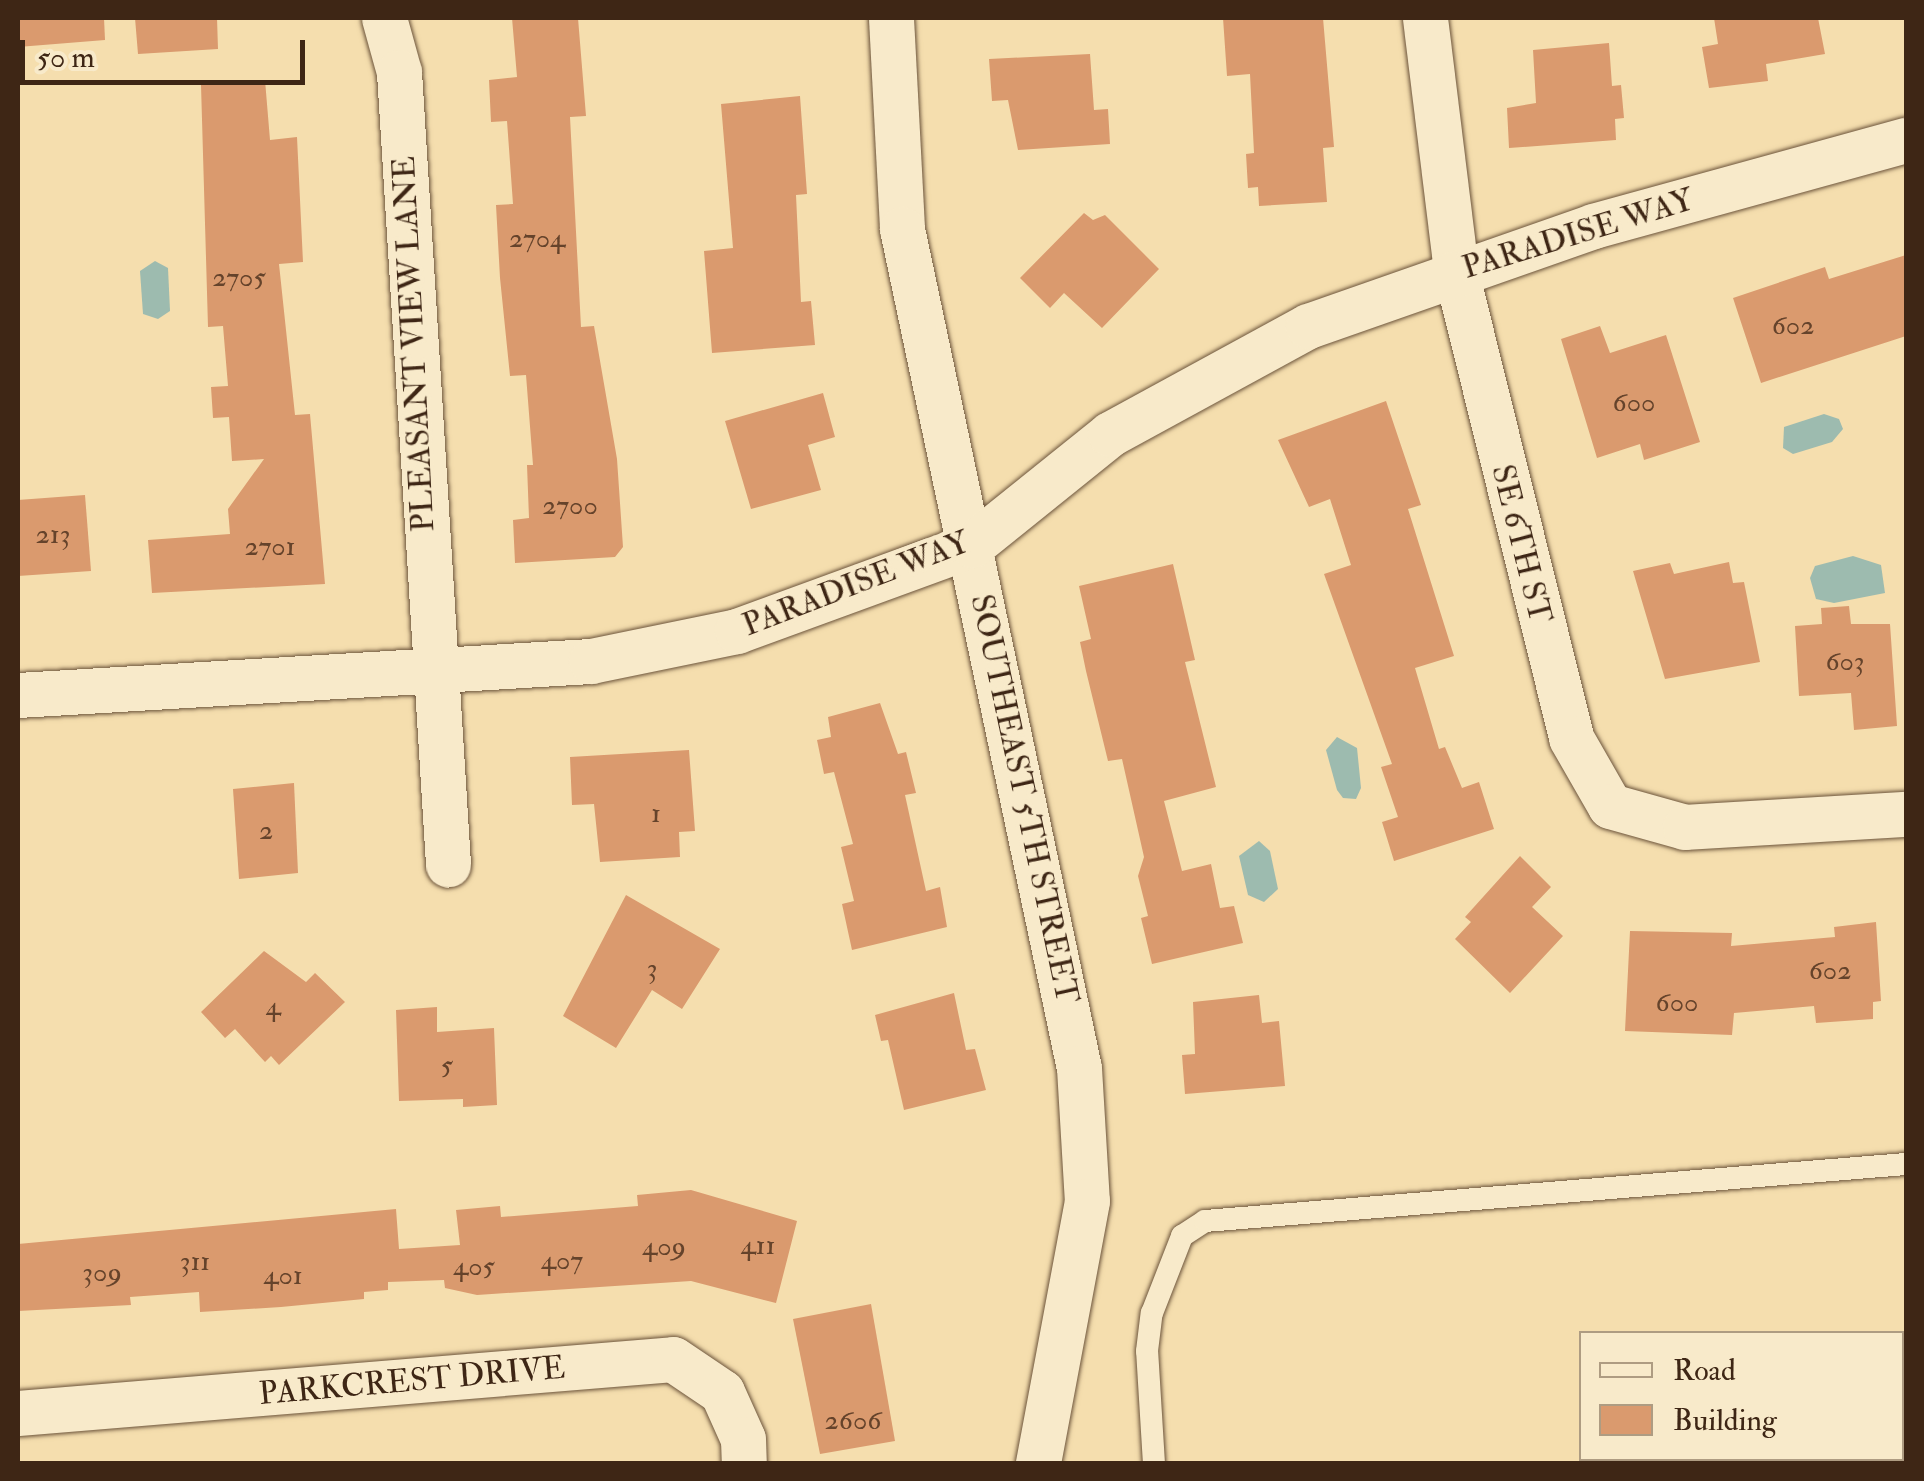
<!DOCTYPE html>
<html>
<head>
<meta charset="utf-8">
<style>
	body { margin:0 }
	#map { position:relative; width:1924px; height:1481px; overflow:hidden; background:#f5deae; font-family:"IM FELL Double Pica",serif }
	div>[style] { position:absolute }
	.water>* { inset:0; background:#9dbbaf }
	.building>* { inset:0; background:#da9a6e }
	.roads { filter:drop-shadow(0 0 2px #6c543b) drop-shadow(0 0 2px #6c543b) }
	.service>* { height:22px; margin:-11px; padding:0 11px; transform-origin:11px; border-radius:11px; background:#f8eaca }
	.minor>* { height:45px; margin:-22.5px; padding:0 22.5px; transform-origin:22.5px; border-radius:22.5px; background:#f8eaca }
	span { translate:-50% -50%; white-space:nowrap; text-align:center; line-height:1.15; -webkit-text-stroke:8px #f8eaca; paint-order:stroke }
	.number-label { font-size:28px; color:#65432b }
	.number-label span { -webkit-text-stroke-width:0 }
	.street-label { font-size:32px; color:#3e2615 }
	.frame { position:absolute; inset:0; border:20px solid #3e2615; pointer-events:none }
	.legend { position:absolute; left:1579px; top:1331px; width:325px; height:130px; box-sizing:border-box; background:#f8eaca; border:2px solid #ae9c82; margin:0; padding:12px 18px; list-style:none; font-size:30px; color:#3e2615 }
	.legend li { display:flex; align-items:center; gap:20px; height:50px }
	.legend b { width:50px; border:2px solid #ae9c82 }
	.scale { position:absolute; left:20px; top:40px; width:285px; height:45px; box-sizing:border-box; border:5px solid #3e2615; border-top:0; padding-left:12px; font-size:30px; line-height:35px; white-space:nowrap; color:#3e2615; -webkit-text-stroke:8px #f8eaca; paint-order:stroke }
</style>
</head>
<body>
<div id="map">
	<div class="water">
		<div style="clip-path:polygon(155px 261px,168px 268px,170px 311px,158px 319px,143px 314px,140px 271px)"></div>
		<div style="clip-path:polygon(1824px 414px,1839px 419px,1843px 429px,1832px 442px,1793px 454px,1783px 448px,1784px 427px)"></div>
		<div style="clip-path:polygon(1853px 556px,1881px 565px,1885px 593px,1834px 603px,1816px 599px,1810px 578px,1815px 566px)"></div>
		<div style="clip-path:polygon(1337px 737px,1357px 748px,1361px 788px,1356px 799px,1343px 798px,1337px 790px,1326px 750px)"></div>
		<div style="clip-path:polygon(1259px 841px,1270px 851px,1278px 889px,1264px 902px,1248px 895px,1239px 856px)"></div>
	</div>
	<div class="building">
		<div style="clip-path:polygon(18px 18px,104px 18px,105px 40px,18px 47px)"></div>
		<div style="clip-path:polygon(135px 18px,217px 18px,218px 49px,138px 54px)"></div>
		<div style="clip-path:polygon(512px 18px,578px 18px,586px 116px,570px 117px,581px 327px,594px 326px,617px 459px,623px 547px,615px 557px,515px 563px,513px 520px,529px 518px,527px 465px,533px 465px,526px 375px,510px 376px,500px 278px,496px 205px,513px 204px,507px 121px,491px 122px,489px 80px,517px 77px)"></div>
		<div style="clip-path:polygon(1223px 18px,1323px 18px,1334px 147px,1323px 148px,1327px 202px,1259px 206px,1258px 187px,1248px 188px,1246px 154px,1254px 153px,1250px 74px,1227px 76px)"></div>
		<div style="clip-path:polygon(1714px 18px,1818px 18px,1825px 54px,1766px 64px,1768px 81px,1709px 88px,1702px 47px,1718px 44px)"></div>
		<div style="clip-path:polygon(1609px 43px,1612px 86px,1621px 85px,1624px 118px,1615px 119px,1616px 140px,1509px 148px,1507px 108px,1536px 103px,1533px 50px)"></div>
		<div style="clip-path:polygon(1090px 54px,1094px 110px,1108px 109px,1110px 144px,1018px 150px,1008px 100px,992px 101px,989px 59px)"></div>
		<div style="clip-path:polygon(265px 80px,270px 140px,297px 137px,303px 262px,279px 264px,295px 415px,310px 414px,325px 584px,152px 593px,148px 540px,230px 534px,228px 509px,264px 459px,232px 461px,229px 417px,213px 418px,211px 387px,228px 386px,223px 326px,208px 327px,201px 85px)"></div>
		<div style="clip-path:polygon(800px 96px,807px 194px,796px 195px,801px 302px,811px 301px,815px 345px,712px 353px,704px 251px,733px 248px,721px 104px)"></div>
		<div style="clip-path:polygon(1084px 213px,1093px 220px,1105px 215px,1159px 269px,1102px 328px,1064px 293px,1050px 308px,1020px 278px)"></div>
		<div style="clip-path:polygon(1906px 255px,1906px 336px,1761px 383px,1733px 298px,1825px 267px,1829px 279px)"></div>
		<div style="clip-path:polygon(1600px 326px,1610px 353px,1666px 335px,1700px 442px,1644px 460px,1640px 444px,1597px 458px,1561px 339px)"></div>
		<div style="clip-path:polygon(823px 393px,835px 437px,808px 445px,821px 490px,751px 509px,725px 421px)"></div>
		<div style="clip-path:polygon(1386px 401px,1421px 505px,1408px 509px,1454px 656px,1415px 668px,1439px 749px,1445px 747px,1462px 788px,1479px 782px,1494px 829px,1394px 861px,1382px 822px,1398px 817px,1381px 767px,1392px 764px,1324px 574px,1351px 565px,1330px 499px,1309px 507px,1278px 440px)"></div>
		<div style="clip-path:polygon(85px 495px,91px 571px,18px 576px,18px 500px)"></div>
		<div style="clip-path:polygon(1729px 562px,1733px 583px,1744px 582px,1760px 662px,1665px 679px,1633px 571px,1670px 563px,1674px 574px)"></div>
		<div style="clip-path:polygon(1173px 564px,1195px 660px,1185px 662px,1216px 787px,1164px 801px,1182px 871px,1211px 864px,1220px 908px,1234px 906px,1243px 943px,1152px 964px,1141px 918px,1148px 916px,1138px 876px,1144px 857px,1122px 759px,1108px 761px,1086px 671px,1080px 642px,1091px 639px,1079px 586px)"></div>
		<div style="clip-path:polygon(1849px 606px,1851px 624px,1890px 624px,1897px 726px,1854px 730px,1851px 693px,1799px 696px,1795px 626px,1822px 624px,1821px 608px)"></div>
		<div style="clip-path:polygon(880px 703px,898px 754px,906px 752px,916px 793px,905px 795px,926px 891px,940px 887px,947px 927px,852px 950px,842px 904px,854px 901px,841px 847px,853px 844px,834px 772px,824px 774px,817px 740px,831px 737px,828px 717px)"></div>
		<div style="clip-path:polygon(689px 750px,695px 831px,679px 832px,680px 857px,600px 862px,594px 804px,572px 805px,570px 757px)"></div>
		<div style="clip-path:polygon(294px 783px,298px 873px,239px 879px,233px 789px)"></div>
		<div style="clip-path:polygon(1520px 856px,1551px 887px,1532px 907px,1563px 936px,1510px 993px,1455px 939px,1471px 922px,1465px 917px)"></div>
		<div style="clip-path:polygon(626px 895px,720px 949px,682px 1009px,652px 990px,616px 1048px,563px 1016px)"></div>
		<div style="clip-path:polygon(1876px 922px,1881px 1001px,1873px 1002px,1873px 1019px,1816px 1023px,1814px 1006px,1734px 1013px,1732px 1035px,1625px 1031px,1630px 931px,1732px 933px,1731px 946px,1835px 937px,1834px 927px)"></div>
		<div style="clip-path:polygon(264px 951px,306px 982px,315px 973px,345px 1002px,279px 1065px,271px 1056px,265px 1062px,235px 1029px,225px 1038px,201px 1012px)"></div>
		<div style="clip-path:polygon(954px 993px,966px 1050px,975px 1049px,986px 1090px,904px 1110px,888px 1040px,881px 1041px,875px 1015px)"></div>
		<div style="clip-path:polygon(1259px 995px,1262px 1023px,1279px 1021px,1285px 1086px,1185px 1094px,1182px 1055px,1195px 1054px,1193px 1002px)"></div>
		<div style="clip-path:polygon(437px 1007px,437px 1032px,494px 1028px,497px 1105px,463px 1107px,463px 1099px,399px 1101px,396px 1010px)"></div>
		<div style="clip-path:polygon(691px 1190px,797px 1221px,776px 1303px,691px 1281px,477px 1295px,445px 1288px,444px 1280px,388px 1282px,388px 1290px,364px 1292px,364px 1299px,281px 1307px,200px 1312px,199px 1292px,130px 1297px,131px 1305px,18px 1311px,18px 1244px,396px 1209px,399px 1249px,460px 1245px,456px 1210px,500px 1206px,501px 1217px,638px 1206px,637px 1195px)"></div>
		<div style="clip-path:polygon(871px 1304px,895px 1441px,820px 1454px,793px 1319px)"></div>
	</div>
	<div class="roads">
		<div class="service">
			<div style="left:1154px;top:1464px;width:113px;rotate:-93.5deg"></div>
			<div style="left:1147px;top:1351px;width:38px;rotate:-83deg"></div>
			<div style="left:1152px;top:1313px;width:83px;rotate:-68.7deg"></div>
			<div style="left:1182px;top:1236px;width:27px;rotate:-33deg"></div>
			<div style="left:1205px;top:1221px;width:703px;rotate:-4.65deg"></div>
		</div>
		<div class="minor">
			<div style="left:384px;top:18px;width:56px;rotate:74.5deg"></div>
			<div style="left:399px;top:72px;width:794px;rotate:86.46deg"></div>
			<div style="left:891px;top:18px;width:211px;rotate:87deg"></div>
			<div style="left:902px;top:229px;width:857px;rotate:78.09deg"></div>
			<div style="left:1079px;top:1068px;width:133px;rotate:86.6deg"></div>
			<div style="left:1087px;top:1201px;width:268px;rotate:100.6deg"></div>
			<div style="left:1425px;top:18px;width:256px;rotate:83deg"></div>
			<div style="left:1456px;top:272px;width:480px;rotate:76.1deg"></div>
			<div style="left:1571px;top:738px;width:78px;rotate:60.2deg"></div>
			<div style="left:1610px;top:806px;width:78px;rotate:15.6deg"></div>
			<div style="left:1685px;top:827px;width:221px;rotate:-3.4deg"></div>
			<div style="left:18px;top:695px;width:574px;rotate:-3.4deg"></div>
			<div style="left:591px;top:661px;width:149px;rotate:-11.6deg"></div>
			<div style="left:737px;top:631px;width:250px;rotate:-20.1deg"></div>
			<div style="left:972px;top:545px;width:177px;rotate:-38.8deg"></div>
			<div style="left:1110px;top:434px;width:226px;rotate:-28.6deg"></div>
			<div style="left:1308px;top:326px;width:302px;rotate:-19.3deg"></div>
			<div style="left:1593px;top:226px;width:325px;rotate:-15.4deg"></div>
			<div style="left:18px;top:1413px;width:657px;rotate:-4.71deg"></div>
			<div style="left:673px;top:1359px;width:59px;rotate:34deg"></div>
			<div style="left:722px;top:1392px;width:51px;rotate:65.9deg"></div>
			<div style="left:743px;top:1439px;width:25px;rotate:88deg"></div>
		</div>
	</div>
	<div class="number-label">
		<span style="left:537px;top:239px">2704</span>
		<span style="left:239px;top:278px">2705</span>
		<span style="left:1793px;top:326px">602</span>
		<span style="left:1634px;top:403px">600</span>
		<span style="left:570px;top:506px">2700</span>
		<span style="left:53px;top:535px">213</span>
		<span style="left:270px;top:547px">2701</span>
		<span style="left:1845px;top:662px">603</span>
		<span style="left:656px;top:814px">1</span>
		<span style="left:266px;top:831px">2</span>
		<span style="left:652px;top:969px">3</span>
		<span style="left:1830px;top:971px">602</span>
		<span style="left:1677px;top:1003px">600</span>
		<span style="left:273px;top:1007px">4</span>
		<span style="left:447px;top:1066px">5</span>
		<span style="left:758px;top:1246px">411</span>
		<span style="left:664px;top:1247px">409</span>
		<span style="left:562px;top:1261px">407</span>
		<span style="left:195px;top:1262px">311</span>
		<span style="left:474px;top:1267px">405</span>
		<span style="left:102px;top:1273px">309</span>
		<span style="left:283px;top:1276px">401</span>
		<span style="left:853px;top:1421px">2606</span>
	</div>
	<div class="street-label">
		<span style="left:1578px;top:234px;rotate:-17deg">PARADISE WAY</span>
		<span style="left:414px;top:344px;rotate:-93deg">PLEASANT VIEW LANE</span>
		<span style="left:1521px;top:544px;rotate:76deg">SE 6TH ST</span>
		<span style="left:856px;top:584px;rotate:-21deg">PARADISE WAY</span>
		<span style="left:1024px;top:799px;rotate:78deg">SOUTHEAST 5TH STREET</span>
		<span style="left:412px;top:1381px;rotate:-5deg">PARKCREST DRIVE</span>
	</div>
	<div class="frame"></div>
	<ul class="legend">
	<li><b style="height:12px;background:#f8eaca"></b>Road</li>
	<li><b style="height:28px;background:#da9a6e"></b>Building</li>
	</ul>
	<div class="scale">50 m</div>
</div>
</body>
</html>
